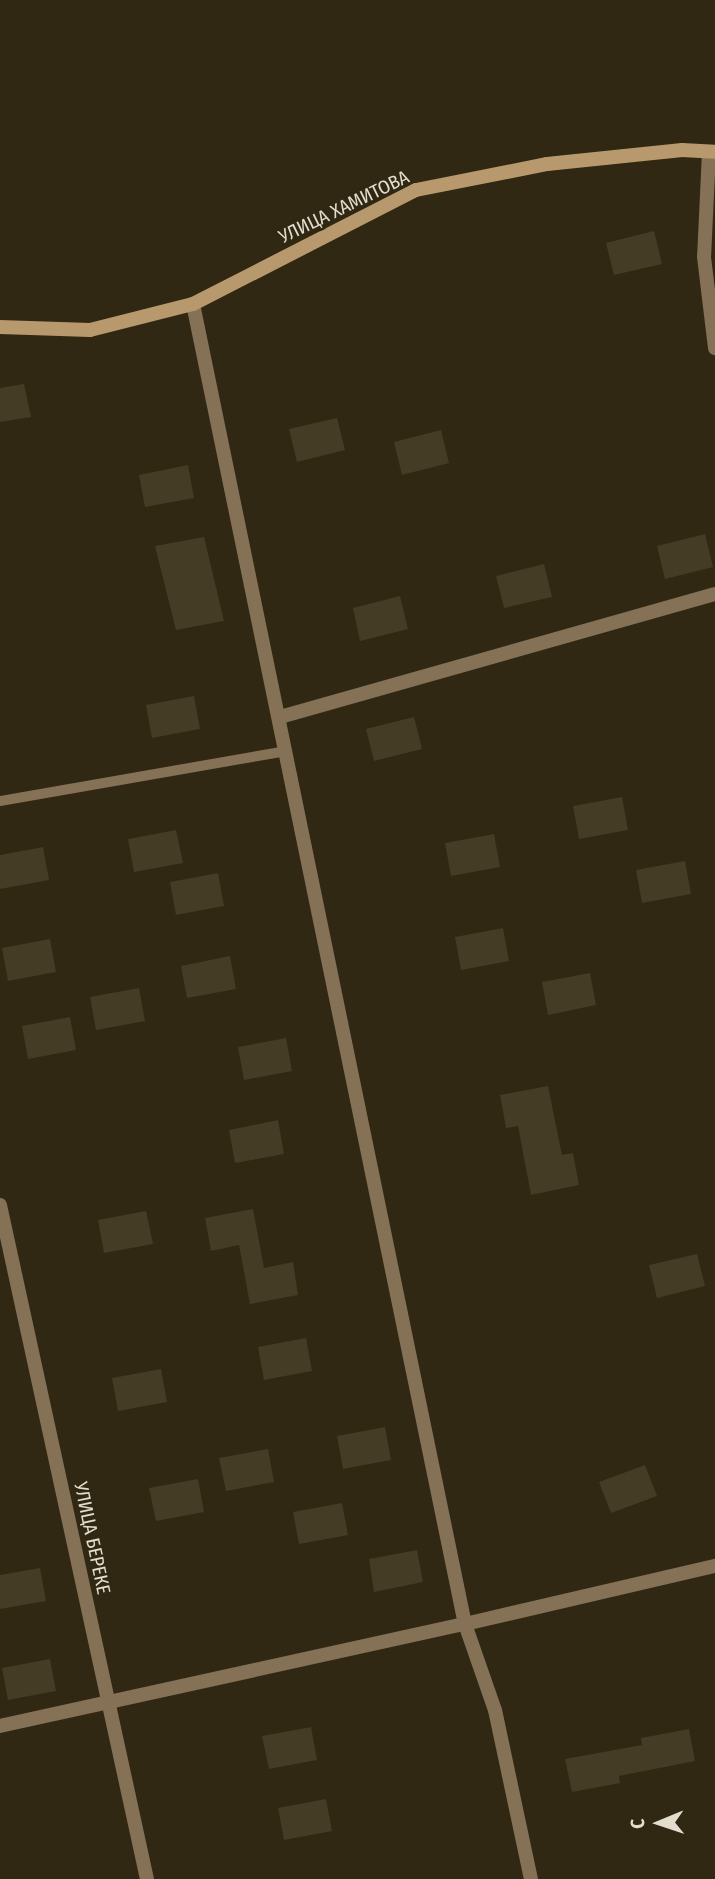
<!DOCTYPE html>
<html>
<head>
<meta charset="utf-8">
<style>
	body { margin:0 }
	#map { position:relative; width:715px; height:1879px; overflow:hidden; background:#302812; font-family:"Fira Sans Condensed",sans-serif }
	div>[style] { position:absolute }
	.building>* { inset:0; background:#443c25 }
	.lane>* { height:10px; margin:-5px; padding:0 5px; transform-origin:5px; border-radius:5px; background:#847156 }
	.street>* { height:14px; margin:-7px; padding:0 7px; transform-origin:7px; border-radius:7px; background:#847156 }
	.secondary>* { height:14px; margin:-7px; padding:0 7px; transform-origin:7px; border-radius:7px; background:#b8996d }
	span { translate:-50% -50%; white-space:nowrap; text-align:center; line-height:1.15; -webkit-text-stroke:5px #302812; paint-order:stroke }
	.street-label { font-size:19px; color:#e2ddcf }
	.north { position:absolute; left:624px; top:1788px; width:70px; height:70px; -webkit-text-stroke:5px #302812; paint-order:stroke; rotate:268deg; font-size:19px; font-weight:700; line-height:28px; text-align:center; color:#e2ddcf }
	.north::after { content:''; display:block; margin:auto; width:24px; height:32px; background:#e2ddcf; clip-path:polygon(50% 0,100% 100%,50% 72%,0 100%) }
</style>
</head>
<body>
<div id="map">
	<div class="building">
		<div style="clip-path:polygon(654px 231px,662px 264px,614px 275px,606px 243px)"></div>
		<div style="clip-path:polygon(24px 384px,31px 417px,0 422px,0 388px)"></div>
		<div style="clip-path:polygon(337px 418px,345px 450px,297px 462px,289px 429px)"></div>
		<div style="clip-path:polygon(441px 430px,449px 463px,402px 475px,394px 442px)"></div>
		<div style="clip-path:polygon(188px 465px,194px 498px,145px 507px,139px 475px)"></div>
		<div style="clip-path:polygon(705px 534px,713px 567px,665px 579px,657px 546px)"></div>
		<div style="clip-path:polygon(204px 537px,224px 621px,176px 630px,155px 546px)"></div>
		<div style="clip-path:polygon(544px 564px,552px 597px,504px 608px,496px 576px)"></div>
		<div style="clip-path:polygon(400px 596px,408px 629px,360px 641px,353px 608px)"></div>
		<div style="clip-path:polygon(194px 696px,200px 729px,152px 738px,146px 705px)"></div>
		<div style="clip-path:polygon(414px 717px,422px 749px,374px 761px,366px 729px)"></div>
		<div style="clip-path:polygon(622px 797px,628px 830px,579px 839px,573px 806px)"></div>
		<div style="clip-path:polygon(176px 830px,183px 863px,134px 872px,128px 839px)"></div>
		<div style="clip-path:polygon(494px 834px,500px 867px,451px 876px,445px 843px)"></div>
		<div style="clip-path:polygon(43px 847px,49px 880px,0 889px,0 855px)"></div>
		<div style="clip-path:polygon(685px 861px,691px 894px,642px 903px,636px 870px)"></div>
		<div style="clip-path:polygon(218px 873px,224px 906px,176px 915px,170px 882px)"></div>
		<div style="clip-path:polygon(503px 928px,509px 961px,461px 970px,455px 937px)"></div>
		<div style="clip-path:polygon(50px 939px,56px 972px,8px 981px,2px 948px)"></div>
		<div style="clip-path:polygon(230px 956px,236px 989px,187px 998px,181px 966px)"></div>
		<div style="clip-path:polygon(590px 973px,596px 1005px,548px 1015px,542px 982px)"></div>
		<div style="clip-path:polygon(139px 988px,145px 1021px,96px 1030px,90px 997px)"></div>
		<div style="clip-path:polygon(70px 1017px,76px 1050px,28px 1059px,22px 1026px)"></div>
		<div style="clip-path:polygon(286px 1038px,292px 1071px,244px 1080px,238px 1047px)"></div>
		<div style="clip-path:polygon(548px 1086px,562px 1155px,573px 1153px,579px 1185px,531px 1195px,518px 1126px,506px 1128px,500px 1095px)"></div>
		<div style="clip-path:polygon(278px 1120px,284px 1154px,235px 1163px,229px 1130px)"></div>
		<div style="clip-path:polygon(253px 1209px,264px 1268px,293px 1262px,298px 1295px,250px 1304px,239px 1245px,211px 1251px,205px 1218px)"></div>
		<div style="clip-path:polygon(146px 1211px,153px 1244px,104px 1253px,98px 1220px)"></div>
		<div style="clip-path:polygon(697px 1254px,705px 1286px,657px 1298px,649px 1265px)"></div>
		<div style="clip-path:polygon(306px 1338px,312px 1371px,264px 1380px,258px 1347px)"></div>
		<div style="clip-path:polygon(161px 1369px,167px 1402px,118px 1411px,112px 1378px)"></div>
		<div style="clip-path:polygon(385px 1427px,391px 1460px,343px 1469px,337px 1436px)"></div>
		<div style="clip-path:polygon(268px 1449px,274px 1482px,226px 1491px,219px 1458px)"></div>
		<div style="clip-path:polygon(645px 1465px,657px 1496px,611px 1513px,599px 1482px)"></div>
		<div style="clip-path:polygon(198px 1479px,204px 1512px,156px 1521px,149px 1488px)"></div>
		<div style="clip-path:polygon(342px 1503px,348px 1535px,299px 1544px,293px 1512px)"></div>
		<div style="clip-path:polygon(417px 1550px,423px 1582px,374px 1592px,369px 1559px)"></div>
		<div style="clip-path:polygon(40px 1568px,46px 1601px,0 1609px,0 1575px)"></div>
		<div style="clip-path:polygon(50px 1659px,56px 1691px,8px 1700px,2px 1668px)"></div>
		<div style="clip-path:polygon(311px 1727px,317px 1760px,269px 1769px,262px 1736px)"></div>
		<div style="clip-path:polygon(689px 1729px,695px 1761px,619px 1776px,620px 1783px,572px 1792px,565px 1759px,642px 1745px,641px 1738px)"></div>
		<div style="clip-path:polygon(326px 1799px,332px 1831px,284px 1840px,278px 1808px)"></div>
	</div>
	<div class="lane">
		<div style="left:0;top:801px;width:291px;rotate:-9.9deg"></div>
	</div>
	<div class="street">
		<div style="left:709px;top:152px;width:105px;rotate:92.7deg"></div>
		<div style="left:704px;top:257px;width:92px;rotate:83.1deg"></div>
		<div style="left:193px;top:304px;width:1348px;rotate:78.36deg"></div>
		<div style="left:465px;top:1624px;width:257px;rotate:-13.1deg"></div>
		<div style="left:280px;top:717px;width:452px;rotate:-15.8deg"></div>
		<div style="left:0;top:1205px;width:690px;rotate:77.7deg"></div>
		<div style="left:0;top:1726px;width:476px;rotate:-12.4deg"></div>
		<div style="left:465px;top:1624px;width:91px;rotate:70.8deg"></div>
		<div style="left:495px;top:1710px;width:173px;rotate:78deg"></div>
	</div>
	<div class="secondary">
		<div style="left:0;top:327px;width:90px;rotate:1.9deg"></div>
		<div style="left:90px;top:330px;width:106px;rotate:-14.2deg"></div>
		<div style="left:193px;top:304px;width:250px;rotate:-27.1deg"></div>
		<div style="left:416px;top:190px;width:134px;rotate:-11.2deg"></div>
		<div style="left:547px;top:164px;width:136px;rotate:-5.9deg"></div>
		<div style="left:682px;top:150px;width:33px;rotate:3deg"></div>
	</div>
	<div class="street-label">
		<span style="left:344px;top:207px;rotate:-26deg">УЛИЦА ХАМИТОВА</span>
		<span style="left:92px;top:1538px;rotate:78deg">УЛИЦА БЕРЕКЕ</span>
	</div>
	<div class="north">С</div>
</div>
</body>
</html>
